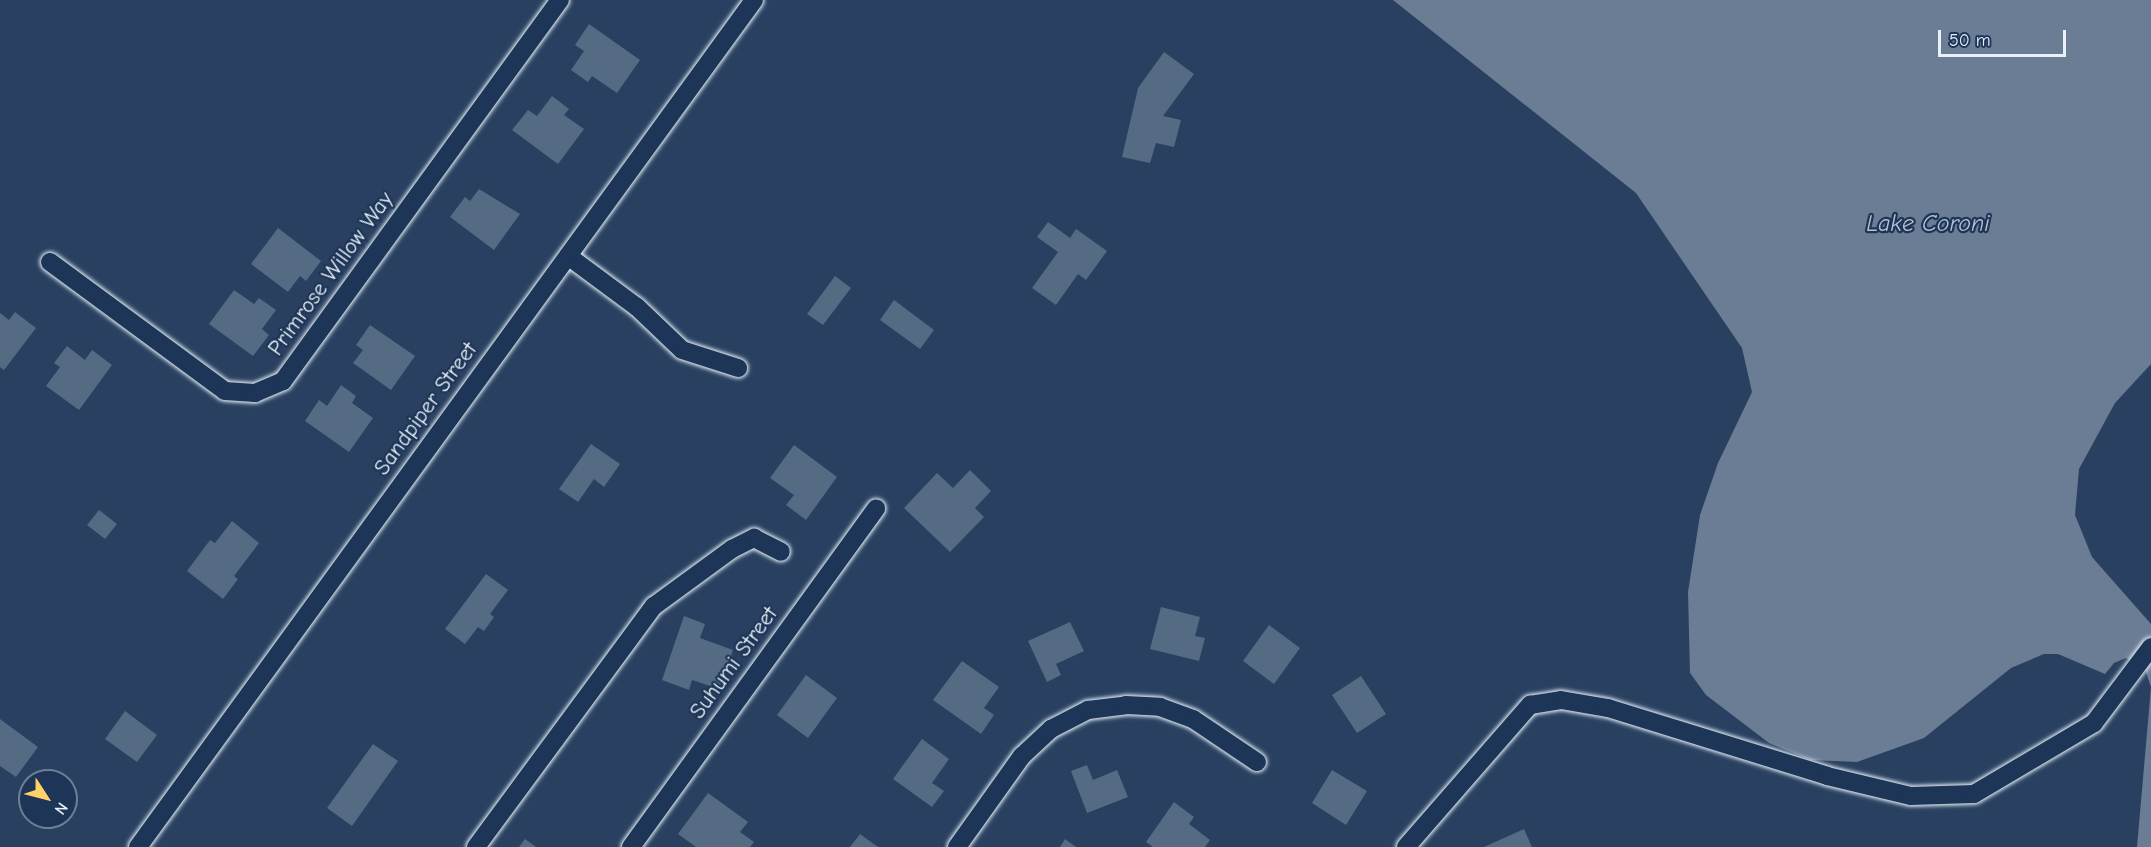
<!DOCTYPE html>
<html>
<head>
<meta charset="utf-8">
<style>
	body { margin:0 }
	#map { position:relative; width:2151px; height:847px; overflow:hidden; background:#294061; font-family:"Comic Neue",sans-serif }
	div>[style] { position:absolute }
	.water>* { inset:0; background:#6b7c95 }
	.building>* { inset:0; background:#556a83 }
	.roads { filter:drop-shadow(0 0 2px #e8f1f8) drop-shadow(0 0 2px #e8f1f8) }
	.minor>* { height:18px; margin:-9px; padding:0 9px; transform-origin:9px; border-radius:9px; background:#1d3557 }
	span { translate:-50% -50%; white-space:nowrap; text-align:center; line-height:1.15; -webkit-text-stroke:4.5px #1d3557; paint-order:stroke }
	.street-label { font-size:22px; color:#e8f1f8 }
	.water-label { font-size:24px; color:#b6c2d0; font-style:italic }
	.north { position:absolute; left:18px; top:769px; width:60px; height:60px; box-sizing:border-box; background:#1d3557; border:2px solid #6e8097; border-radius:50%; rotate:126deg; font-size:16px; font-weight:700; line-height:24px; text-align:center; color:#e8f1f8 }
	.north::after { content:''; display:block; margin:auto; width:21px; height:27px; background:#ffd166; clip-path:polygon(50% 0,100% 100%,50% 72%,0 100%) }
	.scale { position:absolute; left:1938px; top:30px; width:128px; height:27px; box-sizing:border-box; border:3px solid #e8f1f8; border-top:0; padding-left:8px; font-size:18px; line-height:21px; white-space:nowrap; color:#e8f1f8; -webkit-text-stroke:4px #1d3557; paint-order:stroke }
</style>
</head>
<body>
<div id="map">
	<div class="water">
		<div style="clip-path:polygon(1393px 0,2151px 0,2151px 364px,2115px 403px,2079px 469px,2075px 515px,2092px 557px,2151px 624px,2151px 847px,2137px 847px,2151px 687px,2145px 669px,2126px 658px,2114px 663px,2105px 674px,2058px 654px,2044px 654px,2011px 668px,1924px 738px,1857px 762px,1811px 760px,1769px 743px,1706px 695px,1690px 673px,1688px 592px,1700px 515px,1718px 463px,1752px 392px,1742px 348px,1636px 193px)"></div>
	</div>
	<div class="building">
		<div style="clip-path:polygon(589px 24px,640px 60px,617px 93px,592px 76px,588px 82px,571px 70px,584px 51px,575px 45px)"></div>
		<div style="clip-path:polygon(1164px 52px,1194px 74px,1163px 116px,1181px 120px,1174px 147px,1156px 143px,1150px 163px,1122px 157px,1138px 88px)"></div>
		<div style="clip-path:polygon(552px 96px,569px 109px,564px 115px,584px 129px,558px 164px,512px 130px,528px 110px,537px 116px)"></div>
		<div style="clip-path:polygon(479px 189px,520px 214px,494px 250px,450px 217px,465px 197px,470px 201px)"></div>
		<div style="clip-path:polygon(1048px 222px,1070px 238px,1076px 229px,1107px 251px,1086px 280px,1078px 274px,1056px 305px,1032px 288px,1058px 252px,1037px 237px)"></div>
		<div style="clip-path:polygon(278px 228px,321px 261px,306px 281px,300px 276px,288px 292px,251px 264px)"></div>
		<div style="clip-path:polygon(835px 276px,851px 288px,823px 325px,807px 314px)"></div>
		<div style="clip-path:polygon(234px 290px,254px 304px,259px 298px,276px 310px,262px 329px,269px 335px,253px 356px,209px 324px)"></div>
		<div style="clip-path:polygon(894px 300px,934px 330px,920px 349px,880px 320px)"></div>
		<div style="clip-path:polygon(15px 312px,36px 328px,4px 370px,0 367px,0 313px,9px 320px)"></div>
		<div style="clip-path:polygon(370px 325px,415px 356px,391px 390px,353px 363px,363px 350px,356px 345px)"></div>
		<div style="clip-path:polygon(67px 346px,85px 360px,92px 350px,112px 365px,79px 410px,46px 386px,60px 367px,54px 363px)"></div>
		<div style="clip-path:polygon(341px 385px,356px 396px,352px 403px,373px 418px,349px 452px,305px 421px,319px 400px,327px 406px)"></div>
		<div style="clip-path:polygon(591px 444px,620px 464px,604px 487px,594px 479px,578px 502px,559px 489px)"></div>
		<div style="clip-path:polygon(794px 445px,837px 477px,806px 520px,786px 505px,794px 495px,770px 478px)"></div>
		<div style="clip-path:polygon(970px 470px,991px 491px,975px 508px,984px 517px,950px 552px,904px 508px,937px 473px,953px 488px)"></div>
		<div style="clip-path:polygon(99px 510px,117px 524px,105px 539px,87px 525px)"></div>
		<div style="clip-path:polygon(232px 521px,259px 543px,234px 576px,238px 579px,223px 599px,187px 571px,210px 540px,215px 543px)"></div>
		<div style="clip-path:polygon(486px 574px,508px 590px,490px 614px,494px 617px,484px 631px,478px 627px,465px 644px,445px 629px)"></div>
		<div style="clip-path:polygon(1161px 607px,1200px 617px,1195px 636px,1205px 638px,1199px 661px,1150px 649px)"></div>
		<div style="clip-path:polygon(684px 616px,705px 624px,700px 638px,733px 650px,719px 689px,692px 680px,689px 690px,662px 680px)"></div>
		<div style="clip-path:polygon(1070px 622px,1084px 651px,1056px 664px,1061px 675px,1047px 682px,1028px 641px)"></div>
		<div style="clip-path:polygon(1269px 625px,1300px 648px,1274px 684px,1243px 661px)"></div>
		<div style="clip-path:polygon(962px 661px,999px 687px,984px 708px,994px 715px,981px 734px,933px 700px)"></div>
		<div style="clip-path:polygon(806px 675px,837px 698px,808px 738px,777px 715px)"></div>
		<div style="clip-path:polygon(1361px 676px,1386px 714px,1357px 733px,1332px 695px)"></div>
		<div style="clip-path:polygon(125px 711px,157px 735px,137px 762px,105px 739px)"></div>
		<div style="clip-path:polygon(0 719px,38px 747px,16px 777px,0 766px)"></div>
		<div style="clip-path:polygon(922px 739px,949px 759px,932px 783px,944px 791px,932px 807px,893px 779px)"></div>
		<div style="clip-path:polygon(373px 744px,398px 761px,352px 826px,327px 808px)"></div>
		<div style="clip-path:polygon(1087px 765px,1093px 780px,1117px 770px,1128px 797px,1087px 813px,1071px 771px)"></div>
		<div style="clip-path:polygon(1332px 770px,1367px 791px,1346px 825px,1312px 803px)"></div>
		<div style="clip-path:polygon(708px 793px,748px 822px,740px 832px,754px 842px,750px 847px,696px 847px,678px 834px)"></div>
		<div style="clip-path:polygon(1174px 802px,1194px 817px,1189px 824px,1210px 840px,1205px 847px,1153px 847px,1146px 842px)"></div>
		<div style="clip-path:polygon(1524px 829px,1532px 847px,1484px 847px)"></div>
		<div style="clip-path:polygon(860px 834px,878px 847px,850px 847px)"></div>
		<div style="clip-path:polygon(525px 839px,536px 847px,519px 847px)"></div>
		<div style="clip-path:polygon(1065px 839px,1076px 847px,1060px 847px)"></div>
	</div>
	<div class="roads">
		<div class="minor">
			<div style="left:568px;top:256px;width:86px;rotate:36.5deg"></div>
			<div style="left:637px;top:307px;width:62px;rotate:43.7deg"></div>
			<div style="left:682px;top:350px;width:59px;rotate:17.8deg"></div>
			<div style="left:50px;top:262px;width:217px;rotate:36.4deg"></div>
			<div style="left:225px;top:391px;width:30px;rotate:4deg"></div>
			<div style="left:255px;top:393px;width:30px;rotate:-23deg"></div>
			<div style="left:283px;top:381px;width:471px;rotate:-54deg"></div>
			<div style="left:138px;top:847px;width:1047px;rotate:-53.97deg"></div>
			<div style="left:476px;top:847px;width:300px;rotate:-53.6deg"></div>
			<div style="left:654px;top:606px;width:97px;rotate:-36.2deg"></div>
			<div style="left:732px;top:549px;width:25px;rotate:-27deg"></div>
			<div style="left:754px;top:538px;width:30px;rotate:27deg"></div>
			<div style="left:631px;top:847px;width:418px;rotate:-54.1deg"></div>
			<div style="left:957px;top:847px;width:112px;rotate:-54.5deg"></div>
			<div style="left:1022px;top:756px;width:40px;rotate:-43deg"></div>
			<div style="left:1051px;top:729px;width:42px;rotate:-27.2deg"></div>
			<div style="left:1088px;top:710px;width:38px;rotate:-7deg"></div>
			<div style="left:1126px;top:705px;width:34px;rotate:3deg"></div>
			<div style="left:1160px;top:707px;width:35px;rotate:20deg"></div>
			<div style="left:1193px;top:719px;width:77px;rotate:33.9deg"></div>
			<div style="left:1406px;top:847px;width:189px;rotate:-48.9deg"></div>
			<div style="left:1530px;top:705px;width:31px;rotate:-9deg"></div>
			<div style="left:1561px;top:700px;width:48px;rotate:9.7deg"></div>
			<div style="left:1608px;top:708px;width:229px;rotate:17.2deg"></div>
			<div style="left:1827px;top:776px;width:86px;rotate:13.4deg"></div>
			<div style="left:1911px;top:796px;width:63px;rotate:-1.8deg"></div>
			<div style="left:1974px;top:794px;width:139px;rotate:-30.6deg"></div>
			<div style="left:2094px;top:723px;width:95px;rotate:-53.1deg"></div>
		</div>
	</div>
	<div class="street-label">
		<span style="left:331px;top:274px;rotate:-54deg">Primrose Willow Way</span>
		<span style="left:426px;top:409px;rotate:-54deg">Sandpiper Street</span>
		<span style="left:734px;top:663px;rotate:-54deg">Suhumi Street</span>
	</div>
	<div class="water-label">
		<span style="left:1928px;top:224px">Lake Coroni</span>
	</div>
	<div class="north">N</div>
	<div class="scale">50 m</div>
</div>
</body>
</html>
